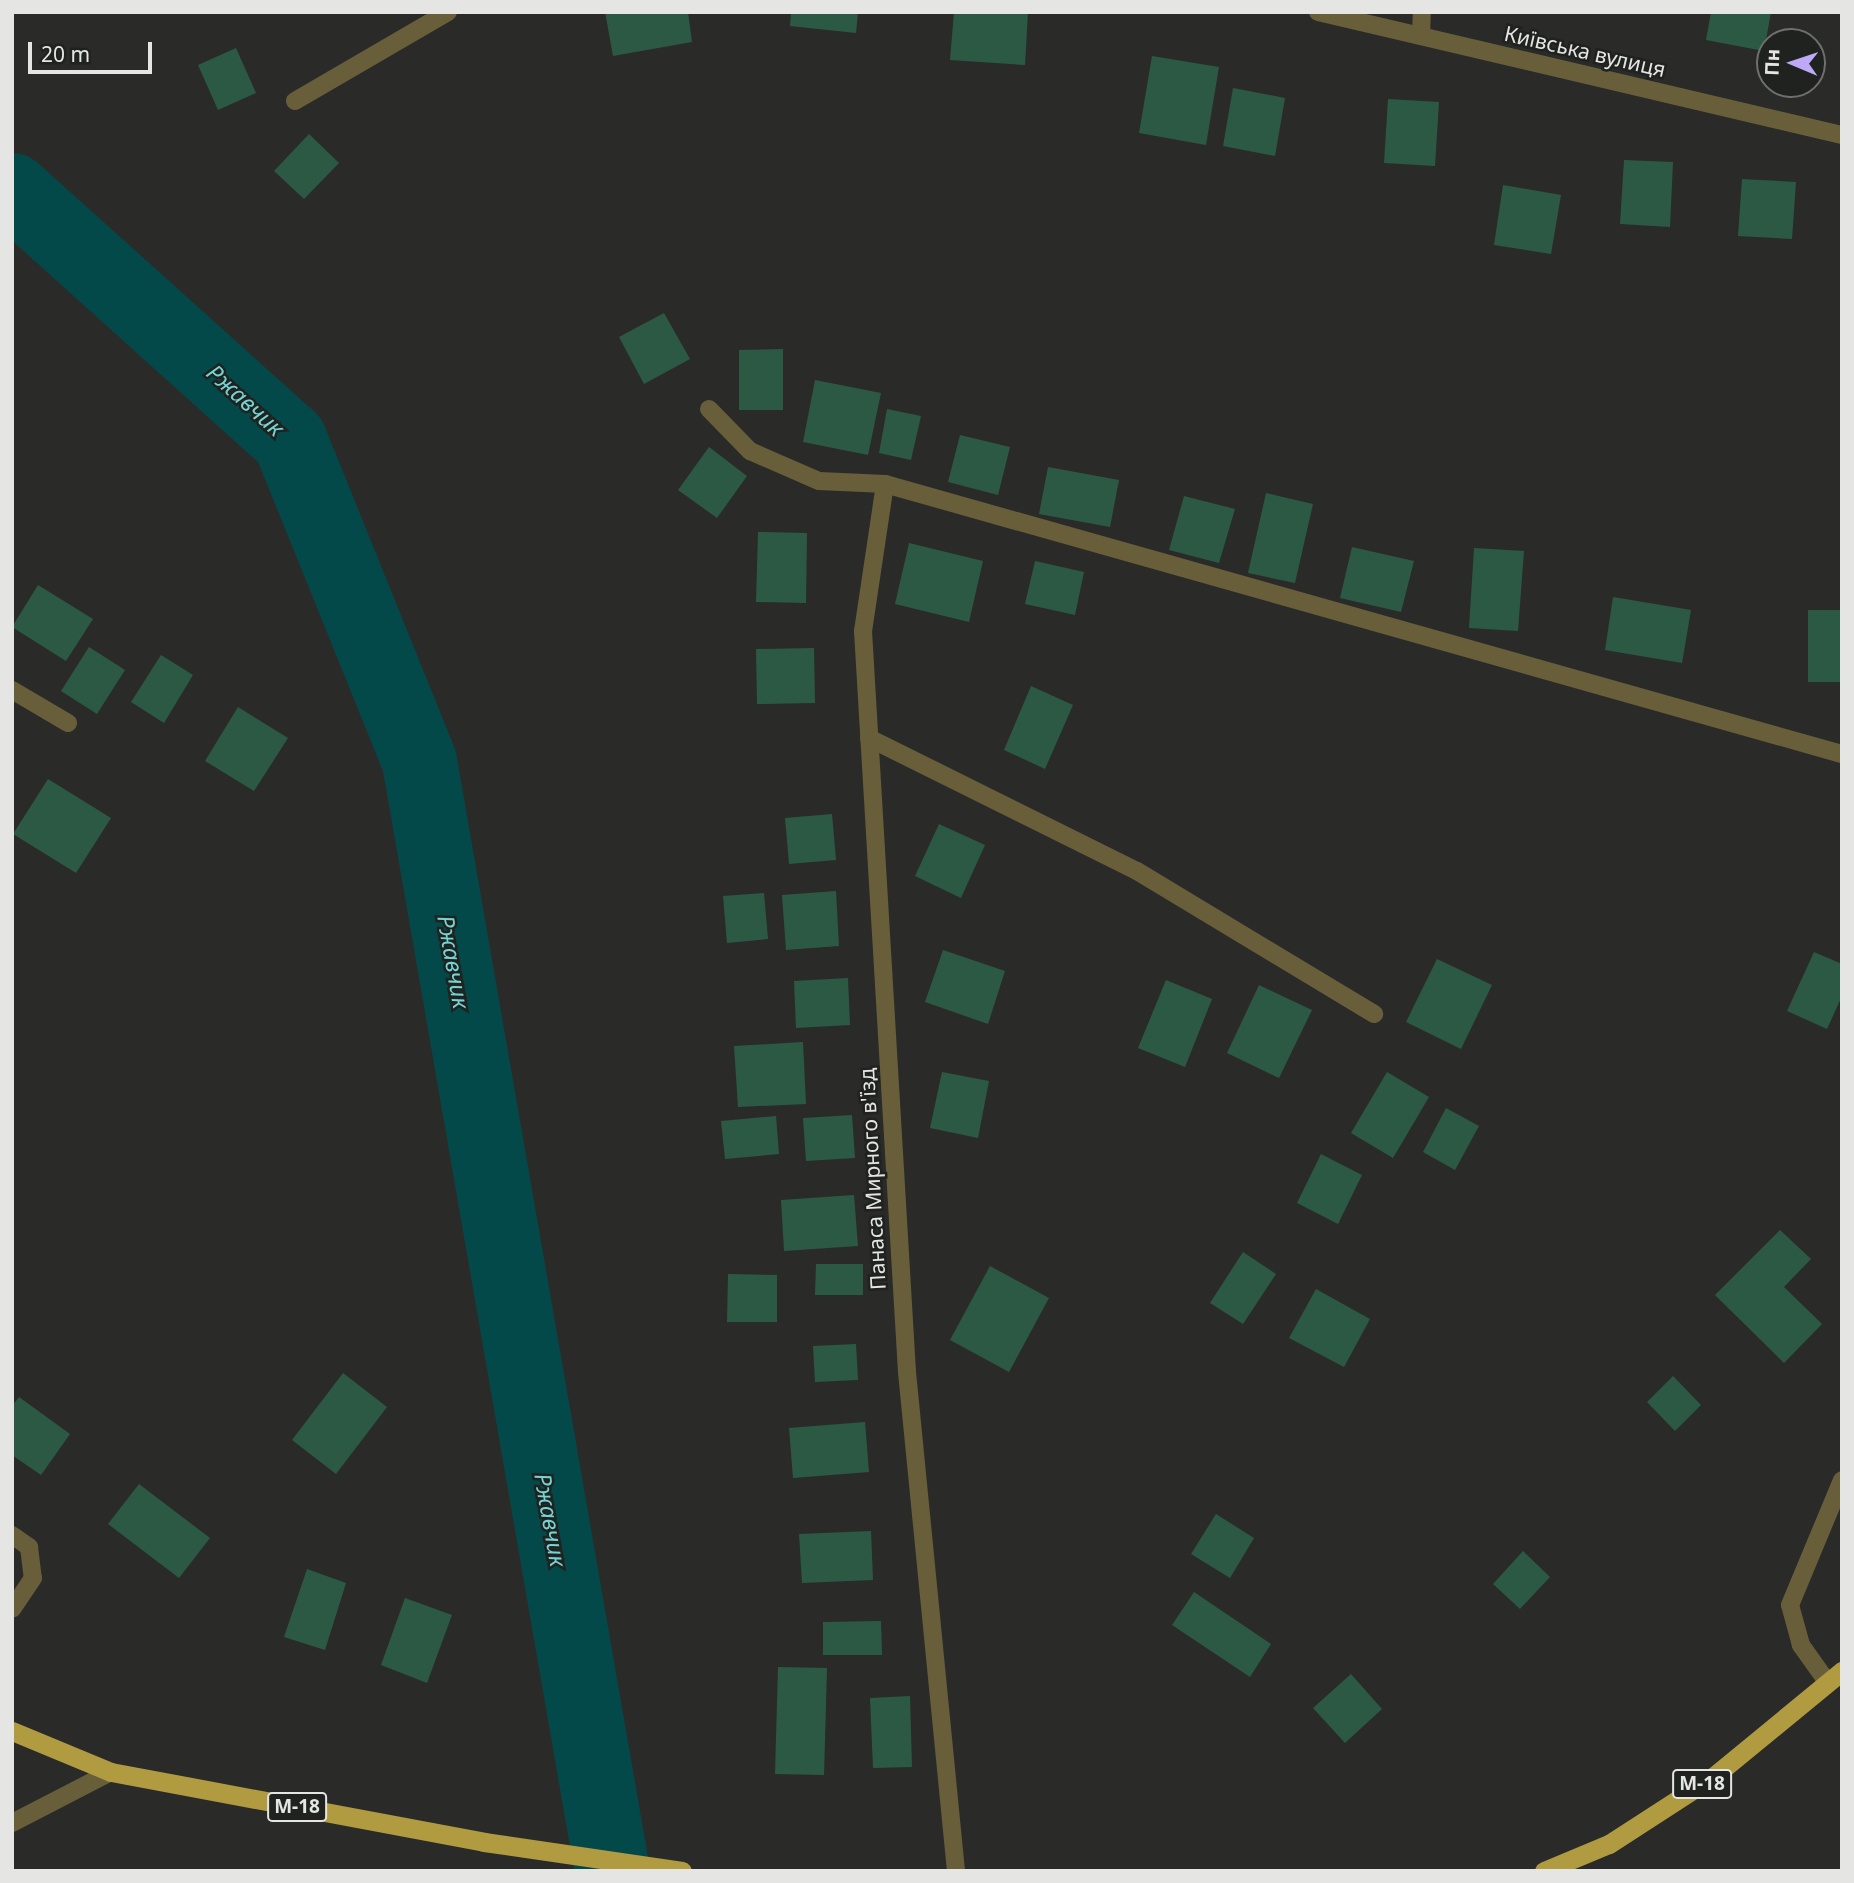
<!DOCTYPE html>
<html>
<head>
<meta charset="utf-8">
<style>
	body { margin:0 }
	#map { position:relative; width:1854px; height:1883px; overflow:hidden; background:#2a2b29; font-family:"Noto Sans",sans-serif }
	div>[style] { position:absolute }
	.river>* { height:75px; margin:-37.5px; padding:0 37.5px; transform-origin:37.5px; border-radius:37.5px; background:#044949 }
	.building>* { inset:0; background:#2c5944 }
	.minor>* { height:18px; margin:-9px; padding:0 9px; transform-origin:9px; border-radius:9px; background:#685f3a }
	.tertiary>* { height:18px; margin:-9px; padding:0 9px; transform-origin:9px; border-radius:9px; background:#685f3a }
	.trunk>* { height:19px; margin:-9.5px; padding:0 9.5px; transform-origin:9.5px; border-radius:9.5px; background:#b19b41 }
	span { translate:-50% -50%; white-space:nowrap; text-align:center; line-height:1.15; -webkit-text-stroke:5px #20221f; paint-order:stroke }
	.shield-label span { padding:2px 5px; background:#20221f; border:2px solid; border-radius:5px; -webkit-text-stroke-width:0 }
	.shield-label { font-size:19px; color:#e5e6e4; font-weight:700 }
	.street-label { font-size:21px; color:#e5e6e4 }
	.water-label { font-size:23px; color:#74d4d4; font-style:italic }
	.frame { position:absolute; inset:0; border:14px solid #e5e6e4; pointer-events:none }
	.north { position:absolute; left:1756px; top:28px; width:70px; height:70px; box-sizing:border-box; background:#20221f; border:2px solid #6f706e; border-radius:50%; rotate:272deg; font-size:19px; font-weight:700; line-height:28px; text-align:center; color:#e5e6e4 }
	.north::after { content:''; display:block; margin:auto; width:24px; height:32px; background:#bda9f5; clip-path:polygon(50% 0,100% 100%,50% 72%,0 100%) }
	.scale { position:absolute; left:28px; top:42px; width:124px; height:32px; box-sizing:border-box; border:4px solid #e5e6e4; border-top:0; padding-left:9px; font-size:21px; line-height:24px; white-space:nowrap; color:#e5e6e4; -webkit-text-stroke:5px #20221f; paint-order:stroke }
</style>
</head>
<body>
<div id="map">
	<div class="river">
		<div style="left:12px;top:190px;width:372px;rotate:42deg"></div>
		<div style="left:289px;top:439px;width:347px;rotate:68deg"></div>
		<div style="left:419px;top:761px;width:1127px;rotate:80.14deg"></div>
	</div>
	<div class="building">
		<div style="clip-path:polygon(605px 12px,688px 12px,692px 42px,613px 56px)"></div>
		<div style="clip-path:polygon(791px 12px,858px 12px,856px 33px,790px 26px)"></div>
		<div style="clip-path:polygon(954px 12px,1028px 12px,1025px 65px,950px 60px)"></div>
		<div style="clip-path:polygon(1711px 12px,1771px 12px,1764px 51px,1706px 40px)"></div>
		<div style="clip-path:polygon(236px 48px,256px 93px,218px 110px,198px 65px)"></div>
		<div style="clip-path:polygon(1152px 56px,1219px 67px,1206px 145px,1139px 133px)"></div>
		<div style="clip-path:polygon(1233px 88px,1285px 98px,1275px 156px,1223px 146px)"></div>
		<div style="clip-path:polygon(1388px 99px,1439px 102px,1435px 166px,1384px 163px)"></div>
		<div style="clip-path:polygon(309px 134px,339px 163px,304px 199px,274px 171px)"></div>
		<div style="clip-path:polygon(1624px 160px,1673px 162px,1670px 227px,1620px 224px)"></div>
		<div style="clip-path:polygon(1742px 179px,1796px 182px,1792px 239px,1738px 236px)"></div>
		<div style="clip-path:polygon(1503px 185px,1561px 195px,1551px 254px,1494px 245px)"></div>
		<div style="clip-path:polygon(664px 313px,690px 359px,644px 384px,619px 337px)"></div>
		<div style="clip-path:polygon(783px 349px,783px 410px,739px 410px,739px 350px)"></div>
		<div style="clip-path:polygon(815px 380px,881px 393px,868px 455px,803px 442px)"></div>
		<div style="clip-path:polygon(887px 409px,921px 416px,911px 460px,879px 453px)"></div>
		<div style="clip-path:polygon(960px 435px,1010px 447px,998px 495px,948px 482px)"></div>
		<div style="clip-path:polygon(709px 447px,747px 476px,717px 518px,678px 490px)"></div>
		<div style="clip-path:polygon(1048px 467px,1119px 480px,1110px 527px,1039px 514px)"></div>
		<div style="clip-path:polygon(1266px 493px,1313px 504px,1295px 583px,1248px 573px)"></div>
		<div style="clip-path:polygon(1184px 496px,1235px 509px,1219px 563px,1169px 550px)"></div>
		<div style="clip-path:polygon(758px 532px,807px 533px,806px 603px,756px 602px)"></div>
		<div style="clip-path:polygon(909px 543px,983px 561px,969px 622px,895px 604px)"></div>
		<div style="clip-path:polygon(1352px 547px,1414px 561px,1401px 612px,1340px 598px)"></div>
		<div style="clip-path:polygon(1474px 548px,1524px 551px,1518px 631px,1469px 628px)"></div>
		<div style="clip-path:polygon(1035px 561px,1084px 572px,1075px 615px,1025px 604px)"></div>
		<div style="clip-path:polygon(38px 585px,93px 619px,66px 661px,12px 627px)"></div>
		<div style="clip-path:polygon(1613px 597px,1691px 610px,1682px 663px,1605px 650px)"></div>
		<div style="clip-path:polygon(1808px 610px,1842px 610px,1842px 682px,1808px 682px)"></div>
		<div style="clip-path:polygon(89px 647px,125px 670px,97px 714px,61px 691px)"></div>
		<div style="clip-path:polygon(814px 648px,815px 703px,757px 704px,756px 649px)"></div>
		<div style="clip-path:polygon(161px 655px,193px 675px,164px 723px,131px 702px)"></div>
		<div style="clip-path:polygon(1031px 686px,1073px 705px,1045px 769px,1004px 750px)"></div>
		<div style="clip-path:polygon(238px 707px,288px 738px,254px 791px,205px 761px)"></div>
		<div style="clip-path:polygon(48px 779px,111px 818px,76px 873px,13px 834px)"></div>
		<div style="clip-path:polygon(832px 814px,836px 860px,789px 864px,785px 818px)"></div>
		<div style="clip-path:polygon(939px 824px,985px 845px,961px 898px,915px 876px)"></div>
		<div style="clip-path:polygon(836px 891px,839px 946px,786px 950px,782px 895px)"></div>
		<div style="clip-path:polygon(764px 893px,768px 939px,727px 943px,723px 896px)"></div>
		<div style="clip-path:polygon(943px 950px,1005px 971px,988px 1024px,925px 1002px)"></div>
		<div style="clip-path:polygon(1814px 952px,1842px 964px,1842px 996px,1827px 1029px,1787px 1011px)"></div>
		<div style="clip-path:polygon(1437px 959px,1492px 985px,1461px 1049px,1406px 1022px)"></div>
		<div style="clip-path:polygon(848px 978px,850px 1025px,796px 1028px,794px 981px)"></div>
		<div style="clip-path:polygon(1166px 980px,1212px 999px,1185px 1067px,1138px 1048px)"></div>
		<div style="clip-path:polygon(1259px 985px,1312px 1010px,1279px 1078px,1227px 1053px)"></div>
		<div style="clip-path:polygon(803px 1042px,806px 1104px,738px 1107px,734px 1046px)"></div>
		<div style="clip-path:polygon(942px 1072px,989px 1081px,978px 1138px,930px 1128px)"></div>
		<div style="clip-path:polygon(1387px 1072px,1429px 1097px,1393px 1158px,1351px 1133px)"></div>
		<div style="clip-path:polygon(1446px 1108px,1479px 1126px,1455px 1170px,1423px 1152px)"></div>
		<div style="clip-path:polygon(852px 1115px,855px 1158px,806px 1161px,803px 1118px)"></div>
		<div style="clip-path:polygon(776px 1116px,779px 1154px,725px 1159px,721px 1121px)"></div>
		<div style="clip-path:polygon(1321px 1154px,1362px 1175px,1338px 1224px,1297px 1203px)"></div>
		<div style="clip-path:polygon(854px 1195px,858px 1246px,784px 1251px,781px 1200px)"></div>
		<div style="clip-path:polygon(1780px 1230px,1811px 1259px,1784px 1287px,1822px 1324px,1784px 1363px,1715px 1295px)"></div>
		<div style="clip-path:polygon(1243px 1252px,1276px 1274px,1243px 1324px,1210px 1303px)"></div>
		<div style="clip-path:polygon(816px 1264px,863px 1264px,863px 1295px,815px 1295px)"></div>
		<div style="clip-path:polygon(990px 1266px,1049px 1298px,1009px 1372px,950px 1340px)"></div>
		<div style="clip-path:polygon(728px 1274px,777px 1275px,777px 1322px,727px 1322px)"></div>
		<div style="clip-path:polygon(1316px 1289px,1370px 1319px,1344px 1367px,1289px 1338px)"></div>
		<div style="clip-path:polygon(856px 1344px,858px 1380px,815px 1382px,813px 1346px)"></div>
		<div style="clip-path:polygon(343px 1373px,387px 1407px,336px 1474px,292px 1440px)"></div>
		<div style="clip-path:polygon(1673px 1376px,1701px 1405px,1675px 1431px,1647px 1402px)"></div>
		<div style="clip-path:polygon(19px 1397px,70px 1434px,41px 1475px,12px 1455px,12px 1406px)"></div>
		<div style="clip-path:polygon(865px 1422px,869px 1472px,793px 1478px,789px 1428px)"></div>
		<div style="clip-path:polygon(139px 1484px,210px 1538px,179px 1578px,108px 1524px)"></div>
		<div style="clip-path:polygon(1216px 1514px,1254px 1538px,1230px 1578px,1191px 1554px)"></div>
		<div style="clip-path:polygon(871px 1531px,873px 1580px,802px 1583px,799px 1534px)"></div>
		<div style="clip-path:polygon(1523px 1551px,1550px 1577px,1520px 1609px,1493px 1584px)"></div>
		<div style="clip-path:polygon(307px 1569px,346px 1583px,325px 1650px,284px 1637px)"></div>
		<div style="clip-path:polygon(1194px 1592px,1271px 1644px,1250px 1677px,1172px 1625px)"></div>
		<div style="clip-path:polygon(405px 1598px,452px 1615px,427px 1683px,381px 1665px)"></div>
		<div style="clip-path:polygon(881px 1621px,882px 1655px,823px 1655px,823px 1622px)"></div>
		<div style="clip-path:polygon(778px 1667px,827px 1668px,824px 1775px,775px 1774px)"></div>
		<div style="clip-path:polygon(1351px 1674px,1382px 1709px,1345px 1743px,1313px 1708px)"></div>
		<div style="clip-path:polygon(910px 1696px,912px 1767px,873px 1768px,870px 1698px)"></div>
	</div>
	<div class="minor">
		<div style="left:1318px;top:12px;width:538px;rotate:13.21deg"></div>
		<div style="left:1421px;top:36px;width:24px;rotate:-88deg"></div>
		<div style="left:295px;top:101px;width:177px;rotate:-30.2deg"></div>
		<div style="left:709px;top:409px;width:59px;rotate:45.7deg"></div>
		<div style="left:750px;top:451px;width:75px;rotate:23.5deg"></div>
		<div style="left:819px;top:481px;width:66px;rotate:2.6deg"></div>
		<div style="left:885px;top:484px;width:994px;rotate:15.76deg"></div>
		<div style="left:885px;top:484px;width:149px;rotate:98.5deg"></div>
		<div style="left:863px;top:631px;width:742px;rotate:86.6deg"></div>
		<div style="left:907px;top:1372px;width:501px;rotate:84.39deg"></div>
		<div style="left:12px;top:690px;width:65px;rotate:30.5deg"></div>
		<div style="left:869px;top:738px;width:299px;rotate:26.4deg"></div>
		<div style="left:1137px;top:871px;width:277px;rotate:31.1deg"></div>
		<div style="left:12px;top:1535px;width:21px;rotate:35deg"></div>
		<div style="left:29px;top:1547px;width:31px;rotate:83deg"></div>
		<div style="left:33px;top:1578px;width:37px;rotate:124deg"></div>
		<div style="left:1828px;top:1683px;width:47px;rotate:-125.4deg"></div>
		<div style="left:1801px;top:1645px;width:41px;rotate:-105.4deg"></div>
		<div style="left:1790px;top:1605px;width:135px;rotate:-67.4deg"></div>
	</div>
	<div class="tertiary">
		<div style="left:12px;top:1823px;width:111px;rotate:-27.3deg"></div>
	</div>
	<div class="trunk">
		<div style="left:12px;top:1731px;width:107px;rotate:22.5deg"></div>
		<div style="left:111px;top:1772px;width:380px;rotate:10.6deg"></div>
		<div style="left:484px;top:1842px;width:200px;rotate:8.3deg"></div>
		<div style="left:1544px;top:1871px;width:70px;rotate:-22.6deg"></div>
		<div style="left:1609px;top:1844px;width:125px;rotate:-32.9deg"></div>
		<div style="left:1714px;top:1776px;width:166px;rotate:-39.4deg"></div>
	</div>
	<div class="shield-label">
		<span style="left:1702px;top:1784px">М-18</span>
		<span style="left:297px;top:1807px">М-18</span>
	</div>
	<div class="street-label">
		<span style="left:1585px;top:51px;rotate:13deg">Київська вулиця</span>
		<span style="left:872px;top:1179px;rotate:-93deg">Панаса Мирного в'їзд</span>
	</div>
	<div class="water-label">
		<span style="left:246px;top:400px;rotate:42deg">Ржавчик</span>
		<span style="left:454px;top:962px;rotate:80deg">Ржавчик</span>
		<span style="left:551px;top:1520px;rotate:80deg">Ржавчик</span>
	</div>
	<div class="frame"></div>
	<div class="north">Пн</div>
	<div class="scale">20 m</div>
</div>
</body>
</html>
